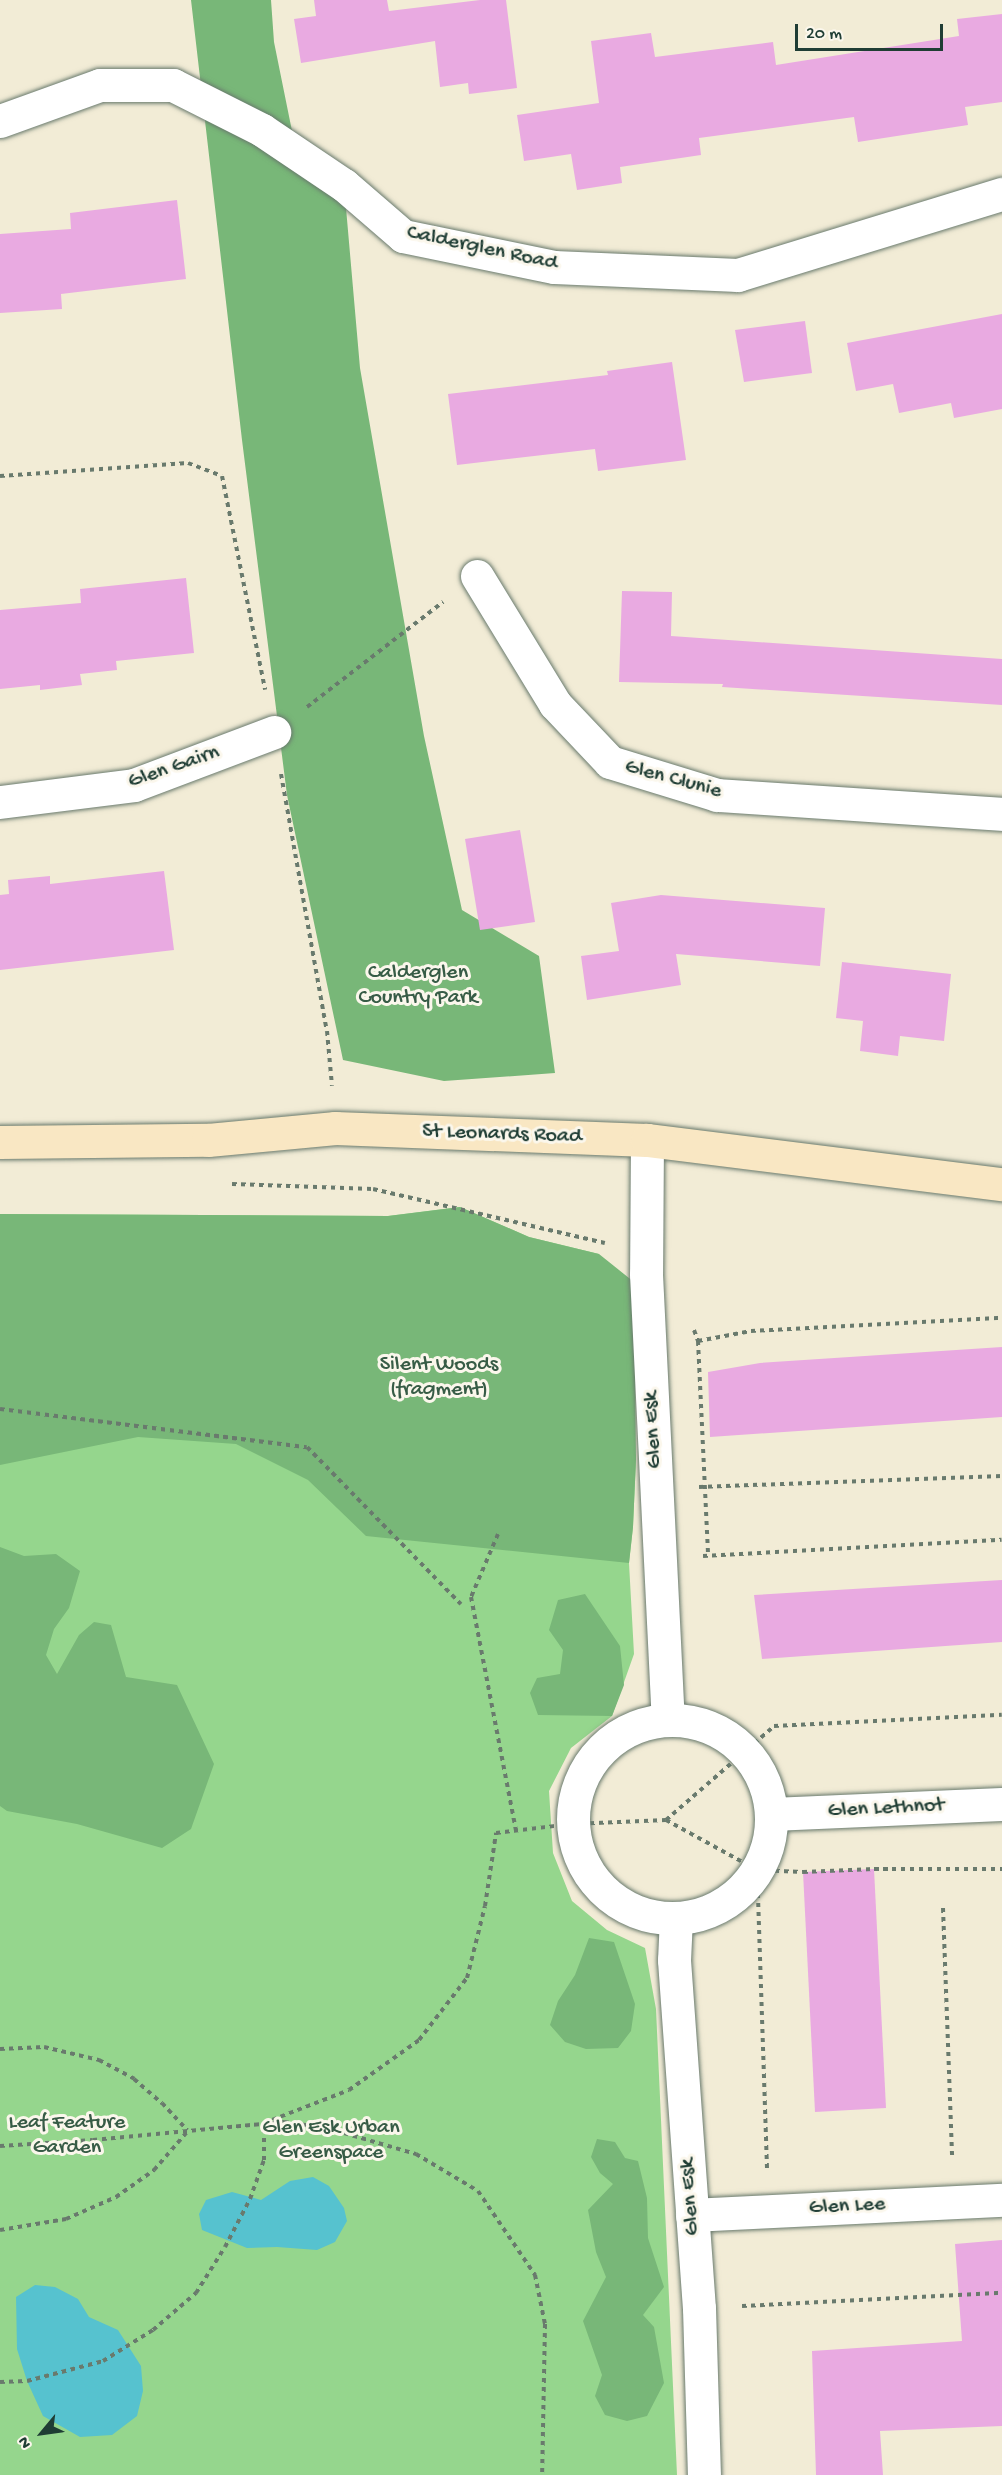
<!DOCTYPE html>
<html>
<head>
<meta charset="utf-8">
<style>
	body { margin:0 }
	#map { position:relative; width:1002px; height:2475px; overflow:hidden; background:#f2ecd6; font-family:"Gochi Hand",sans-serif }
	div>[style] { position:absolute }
	.green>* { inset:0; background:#95d68d }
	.forest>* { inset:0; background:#78b778 }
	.water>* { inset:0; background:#56c2cf }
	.building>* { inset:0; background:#e9aae1 }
	.path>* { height:4px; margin-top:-2px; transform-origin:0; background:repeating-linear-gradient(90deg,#697a6d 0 4.5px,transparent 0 9px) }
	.roads { filter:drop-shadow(0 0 2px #697a6d) drop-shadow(0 0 2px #697a6d) }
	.street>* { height:33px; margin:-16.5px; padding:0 16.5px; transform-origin:16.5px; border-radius:16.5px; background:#fff }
	.street>.ring { margin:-16.5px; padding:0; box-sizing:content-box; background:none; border:33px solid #fff; border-radius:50% }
	.secondary>* { height:33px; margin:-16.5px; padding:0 16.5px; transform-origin:16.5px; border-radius:16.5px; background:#f9e7c3 }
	span { translate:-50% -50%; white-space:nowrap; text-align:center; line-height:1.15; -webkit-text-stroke:6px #fbf7ec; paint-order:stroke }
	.street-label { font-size:22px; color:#1f3d34 }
	.park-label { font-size:22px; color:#375c46 }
	.north { position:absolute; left:12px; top:2403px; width:60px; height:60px; -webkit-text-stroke:4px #fbf7ec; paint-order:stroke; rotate:241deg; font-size:16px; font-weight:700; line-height:24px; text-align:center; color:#1f3d34 }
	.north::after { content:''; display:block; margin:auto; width:21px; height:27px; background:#1f3d34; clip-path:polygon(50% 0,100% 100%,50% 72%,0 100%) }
	.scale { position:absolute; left:795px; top:24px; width:148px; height:27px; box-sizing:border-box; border:3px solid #1f3d34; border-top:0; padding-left:8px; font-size:18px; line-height:21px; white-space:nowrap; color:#1f3d34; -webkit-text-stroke:4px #fbf7ec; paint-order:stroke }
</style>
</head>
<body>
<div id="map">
	<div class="green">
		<div style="clip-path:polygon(460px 1207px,529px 1237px,599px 1254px,636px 1459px,633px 1527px,629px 1563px,634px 1654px,612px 1716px,571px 1748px,549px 1791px,553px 1853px,572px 1901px,607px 1930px,645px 1948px,656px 2009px,677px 2475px,0 2475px,0 1214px,388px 1216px)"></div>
	</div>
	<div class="forest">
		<div style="clip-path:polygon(191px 0,271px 0,274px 42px,292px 131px,344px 185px,360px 368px,424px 736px,462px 910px,539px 956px,555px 1073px,444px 1081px,343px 1060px,287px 795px,242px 440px)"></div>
		<div style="clip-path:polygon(460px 1207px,529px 1237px,599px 1254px,634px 1282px,636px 1459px,633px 1527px,629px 1563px,366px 1536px,308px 1480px,236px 1444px,138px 1437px,0 1465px,0 1214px,388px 1216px)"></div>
		<div style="clip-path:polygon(0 1547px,24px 1556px,56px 1554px,80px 1571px,69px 1608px,54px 1629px,46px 1655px,57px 1674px,79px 1635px,94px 1622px,111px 1625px,126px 1677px,177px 1685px,214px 1764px,191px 1829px,162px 1848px,77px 1824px,7px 1811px,0 1806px)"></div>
		<div style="clip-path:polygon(585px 1594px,620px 1646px,624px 1685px,612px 1716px,538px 1715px,530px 1693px,537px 1678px,560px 1674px,563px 1650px,549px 1630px,558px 1600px)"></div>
		<div style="clip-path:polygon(589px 1938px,614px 1942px,635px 2004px,631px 2031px,618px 2048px,586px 2049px,565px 2042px,550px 2025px,558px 2001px,575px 1975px)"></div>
		<div style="clip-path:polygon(597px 2139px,615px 2142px,625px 2158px,638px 2161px,647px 2198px,648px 2238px,664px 2287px,643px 2315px,654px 2327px,664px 2383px,647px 2416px,627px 2421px,605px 2415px,595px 2396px,602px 2375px,583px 2321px,606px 2277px,596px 2252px,588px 2210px,613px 2184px,600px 2173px,591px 2157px)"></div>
	</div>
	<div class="water">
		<div style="clip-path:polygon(313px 2177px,329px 2186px,344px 2208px,347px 2221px,335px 2242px,317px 2250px,277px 2247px,247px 2248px,202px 2230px,199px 2214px,206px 2200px,232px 2192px,261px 2200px,290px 2181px)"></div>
		<div style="clip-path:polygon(35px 2285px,55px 2287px,78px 2299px,89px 2317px,118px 2330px,141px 2366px,143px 2391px,137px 2416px,112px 2435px,80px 2437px,43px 2416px,27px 2381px,17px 2349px,16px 2297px)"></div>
	</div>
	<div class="building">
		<div style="clip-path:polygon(314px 0,387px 0,389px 11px,480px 0,506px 0,517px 88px,469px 94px,468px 83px,440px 87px,435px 41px,301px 63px,294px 19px,316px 16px)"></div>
		<div style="clip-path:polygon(1002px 14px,1002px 102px,965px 107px,968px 125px,858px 142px,854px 117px,699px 138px,701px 155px,620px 167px,622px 183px,577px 190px,571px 154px,524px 161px,517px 115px,599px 103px,591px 41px,651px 33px,655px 57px,773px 42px,776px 65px,959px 36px,957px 19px)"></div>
		<div style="clip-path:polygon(177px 200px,186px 279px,61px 294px,62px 309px,0 313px,0 234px,71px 229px,70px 213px)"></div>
		<div style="clip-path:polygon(1002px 314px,1002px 409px,954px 418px,951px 403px,899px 413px,893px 384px,856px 391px,847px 343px)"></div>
		<div style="clip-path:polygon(805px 321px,812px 373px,744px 382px,735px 330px)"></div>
		<div style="clip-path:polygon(672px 362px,686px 460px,598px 471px,595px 449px,457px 465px,448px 394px,608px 375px,607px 371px)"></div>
		<div style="clip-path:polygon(186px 578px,194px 653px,116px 661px,117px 670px,80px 674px,82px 685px,40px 690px,40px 685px,0 689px,0 610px,81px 603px,80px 589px)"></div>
		<div style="clip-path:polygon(622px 591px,672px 592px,671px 636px,1002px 659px,1002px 705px,722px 687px,723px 684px,619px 682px)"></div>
		<div style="clip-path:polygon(520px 830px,535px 922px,480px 930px,465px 839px)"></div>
		<div style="clip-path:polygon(164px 871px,174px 950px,0 970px,0 895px,9px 894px,8px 880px,50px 876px,50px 884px)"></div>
		<div style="clip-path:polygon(661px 895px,825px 908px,820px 966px,676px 954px,681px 985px,587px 1000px,581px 956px,619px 951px,611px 903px)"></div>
		<div style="clip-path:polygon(842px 962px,951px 974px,944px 1041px,900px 1036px,898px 1056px,860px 1051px,863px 1021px,836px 1018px)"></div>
		<div style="clip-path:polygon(1002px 1347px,1002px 1417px,710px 1437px,708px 1372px,760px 1363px)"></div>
		<div style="clip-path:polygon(1002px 1580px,1002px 1642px,762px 1659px,754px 1595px)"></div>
		<div style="clip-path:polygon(874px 1869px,886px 2108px,815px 2112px,803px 1872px)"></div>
		<div style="clip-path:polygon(1002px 2240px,1002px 2426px,880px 2431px,883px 2475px,816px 2475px,812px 2351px,962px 2341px,955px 2244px)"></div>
	</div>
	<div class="path">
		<div style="left:0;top:476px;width:188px;rotate:-4deg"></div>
		<div style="left:188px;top:463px;width:36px;rotate:21deg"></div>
		<div style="left:222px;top:476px;width:218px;rotate:78.6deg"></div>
		<div style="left:307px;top:707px;width:172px;rotate:-37.7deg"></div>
		<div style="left:281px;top:774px;width:261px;rotate:79.9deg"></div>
		<div style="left:327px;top:1031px;width:55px;rotate:84.8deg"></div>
		<div style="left:232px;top:1184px;width:141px;rotate:2deg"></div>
		<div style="left:373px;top:1189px;width:238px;rotate:13.1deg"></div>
		<div style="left:694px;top:1330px;width:12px;rotate:70deg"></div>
		<div style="left:698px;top:1341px;width:215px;rotate:87.3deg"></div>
		<div style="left:698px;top:1341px;width:54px;rotate:-10.7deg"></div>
		<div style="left:751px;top:1331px;width:251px;rotate:-3deg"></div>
		<div style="left:0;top:1409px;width:309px;rotate:7.1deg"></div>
		<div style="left:307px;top:1447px;width:220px;rotate:45.6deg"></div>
		<div style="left:699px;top:1487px;width:303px;rotate:-2.1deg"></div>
		<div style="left:498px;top:1534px;width:69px;rotate:113.2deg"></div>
		<div style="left:471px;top:1597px;width:238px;rotate:79.1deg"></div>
		<div style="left:703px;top:1556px;width:299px;rotate:-3.1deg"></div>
		<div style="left:666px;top:1820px;width:143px;rotate:-41deg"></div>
		<div style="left:774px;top:1726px;width:228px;rotate:-2.8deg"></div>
		<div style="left:943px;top:1908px;width:251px;rotate:87.9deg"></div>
		<div style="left:0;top:2049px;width:44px;rotate:-2.6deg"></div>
		<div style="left:44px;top:2047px;width:57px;rotate:13.3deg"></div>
		<div style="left:99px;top:2060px;width:40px;rotate:28deg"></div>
		<div style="left:134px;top:2079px;width:37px;rotate:41deg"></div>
		<div style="left:162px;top:2103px;width:37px;rotate:47deg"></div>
		<div style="left:0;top:2146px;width:93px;rotate:-3.7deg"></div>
		<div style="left:93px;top:2140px;width:192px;rotate:-5.4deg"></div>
		<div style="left:284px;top:2122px;width:43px;rotate:7.9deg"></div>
		<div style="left:327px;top:2128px;width:93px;rotate:16.3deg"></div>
		<div style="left:416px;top:2154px;width:72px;rotate:30.8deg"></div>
		<div style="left:478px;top:2191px;width:102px;rotate:55.8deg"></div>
		<div style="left:535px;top:2275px;width:50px;rotate:78.5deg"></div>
		<div style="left:545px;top:2324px;width:151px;rotate:91.1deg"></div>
		<div style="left:767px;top:2168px;width:298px;rotate:-91.9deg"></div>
		<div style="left:757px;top:1870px;width:46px;rotate:2.5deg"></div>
		<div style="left:803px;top:1872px;width:71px;rotate:-2.4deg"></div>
		<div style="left:874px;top:1869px;width:128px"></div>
		<div style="left:0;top:2230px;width:67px;rotate:-9.5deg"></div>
		<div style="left:66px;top:2219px;width:55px;rotate:-23.7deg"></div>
		<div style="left:116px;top:2197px;width:47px;rotate:-35.4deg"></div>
		<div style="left:154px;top:2170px;width:50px;rotate:-49deg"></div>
		<div style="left:742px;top:2306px;width:260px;rotate:-2.9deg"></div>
		<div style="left:0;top:2382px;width:27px;rotate:-2deg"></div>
		<div style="left:27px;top:2381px;width:79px;rotate:-14.7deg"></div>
		<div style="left:103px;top:2361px;width:59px;rotate:-31.8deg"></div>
		<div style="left:153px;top:2330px;width:57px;rotate:-40.7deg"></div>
		<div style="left:196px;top:2293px;width:54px;rotate:-57.8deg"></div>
		<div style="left:225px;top:2247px;width:54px;rotate:-62.5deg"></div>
		<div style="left:250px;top:2199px;width:41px;rotate:-70.3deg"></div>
		<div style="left:264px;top:2160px;width:37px;rotate:-90deg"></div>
		<div style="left:264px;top:2123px;width:91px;rotate:-21.2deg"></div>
		<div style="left:349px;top:2090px;width:86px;rotate:-35.5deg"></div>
		<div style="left:419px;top:2040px;width:78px;rotate:-52.3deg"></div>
		<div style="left:467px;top:1978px;width:74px;rotate:-76deg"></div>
		<div style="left:485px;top:1906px;width:74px;rotate:-81.4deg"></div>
		<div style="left:496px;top:1833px;width:77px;rotate:-6.8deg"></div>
		<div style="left:572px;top:1824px;width:94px;rotate:-2.4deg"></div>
		<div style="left:666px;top:1820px;width:104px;rotate:28.8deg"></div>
	</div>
	<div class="roads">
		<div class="street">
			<div style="left:0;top:121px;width:106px;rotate:-19.8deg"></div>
			<div style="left:100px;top:85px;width:73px"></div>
			<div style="left:173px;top:85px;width:100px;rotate:26.8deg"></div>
			<div style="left:262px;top:130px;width:99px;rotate:33.9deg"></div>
			<div style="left:344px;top:185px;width:78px;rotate:40.8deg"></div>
			<div style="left:403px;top:236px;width:154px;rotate:11.6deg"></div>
			<div style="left:554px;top:267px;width:184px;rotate:2.5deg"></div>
			<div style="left:738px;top:275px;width:276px;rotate:-17.1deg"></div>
			<div style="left:477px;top:576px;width:150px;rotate:58.6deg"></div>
			<div style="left:555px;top:704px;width:80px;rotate:46.5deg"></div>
			<div style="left:610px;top:762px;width:112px;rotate:17.1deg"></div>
			<div style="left:717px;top:795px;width:286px;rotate:3.8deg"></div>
			<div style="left:0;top:802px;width:135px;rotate:-7.2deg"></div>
			<div style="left:134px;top:785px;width:150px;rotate:-20.7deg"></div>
			<div style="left:647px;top:1140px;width:134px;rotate:90.4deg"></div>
			<div style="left:646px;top:1274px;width:446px;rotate:87.2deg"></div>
			<div class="ring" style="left:573px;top:1720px;width:165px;height:165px"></div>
			<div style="left:771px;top:1814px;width:231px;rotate:-2.5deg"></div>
			<div style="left:676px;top:1918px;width:42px;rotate:92.7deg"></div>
			<div style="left:674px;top:1960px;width:349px;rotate:85.9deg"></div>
			<div style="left:699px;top:2308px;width:167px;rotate:88.3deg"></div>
			<div style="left:692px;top:2215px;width:310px;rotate:-2.8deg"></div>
		</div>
		<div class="secondary">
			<div style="left:0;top:1142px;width:208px;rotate:-0.6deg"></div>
			<div style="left:208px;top:1140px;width:128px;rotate:-5.4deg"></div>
			<div style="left:335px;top:1128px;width:312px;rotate:2.2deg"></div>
			<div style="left:647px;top:1140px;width:358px;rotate:7.1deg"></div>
		</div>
	</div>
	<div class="street-label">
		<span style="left:482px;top:249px;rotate:12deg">Calderglen Road</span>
		<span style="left:174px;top:768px;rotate:-19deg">Glen Gairn</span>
		<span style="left:673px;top:780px;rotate:15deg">Glen Clunie</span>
		<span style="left:502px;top:1135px;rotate:2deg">St Leonards Road</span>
		<span style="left:654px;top:1430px;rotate:-93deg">Glen Esk</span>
		<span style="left:886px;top:1809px;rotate:-3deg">Glen Lethnot</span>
		<span style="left:691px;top:2197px;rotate:-94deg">Glen Esk</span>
		<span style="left:847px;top:2207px;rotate:-3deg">Glen Lee</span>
	</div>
	<div class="park-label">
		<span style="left:418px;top:986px">Calderglen<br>Country Park</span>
		<span style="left:439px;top:1378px">Silent Woods<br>(fragment)</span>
		<span style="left:67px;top:2136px">Leaf Feature<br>Garden</span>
		<span style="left:331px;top:2141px">Glen Esk Urban<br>Greenspace</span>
	</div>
	<div class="north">N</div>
	<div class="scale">20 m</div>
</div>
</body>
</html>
